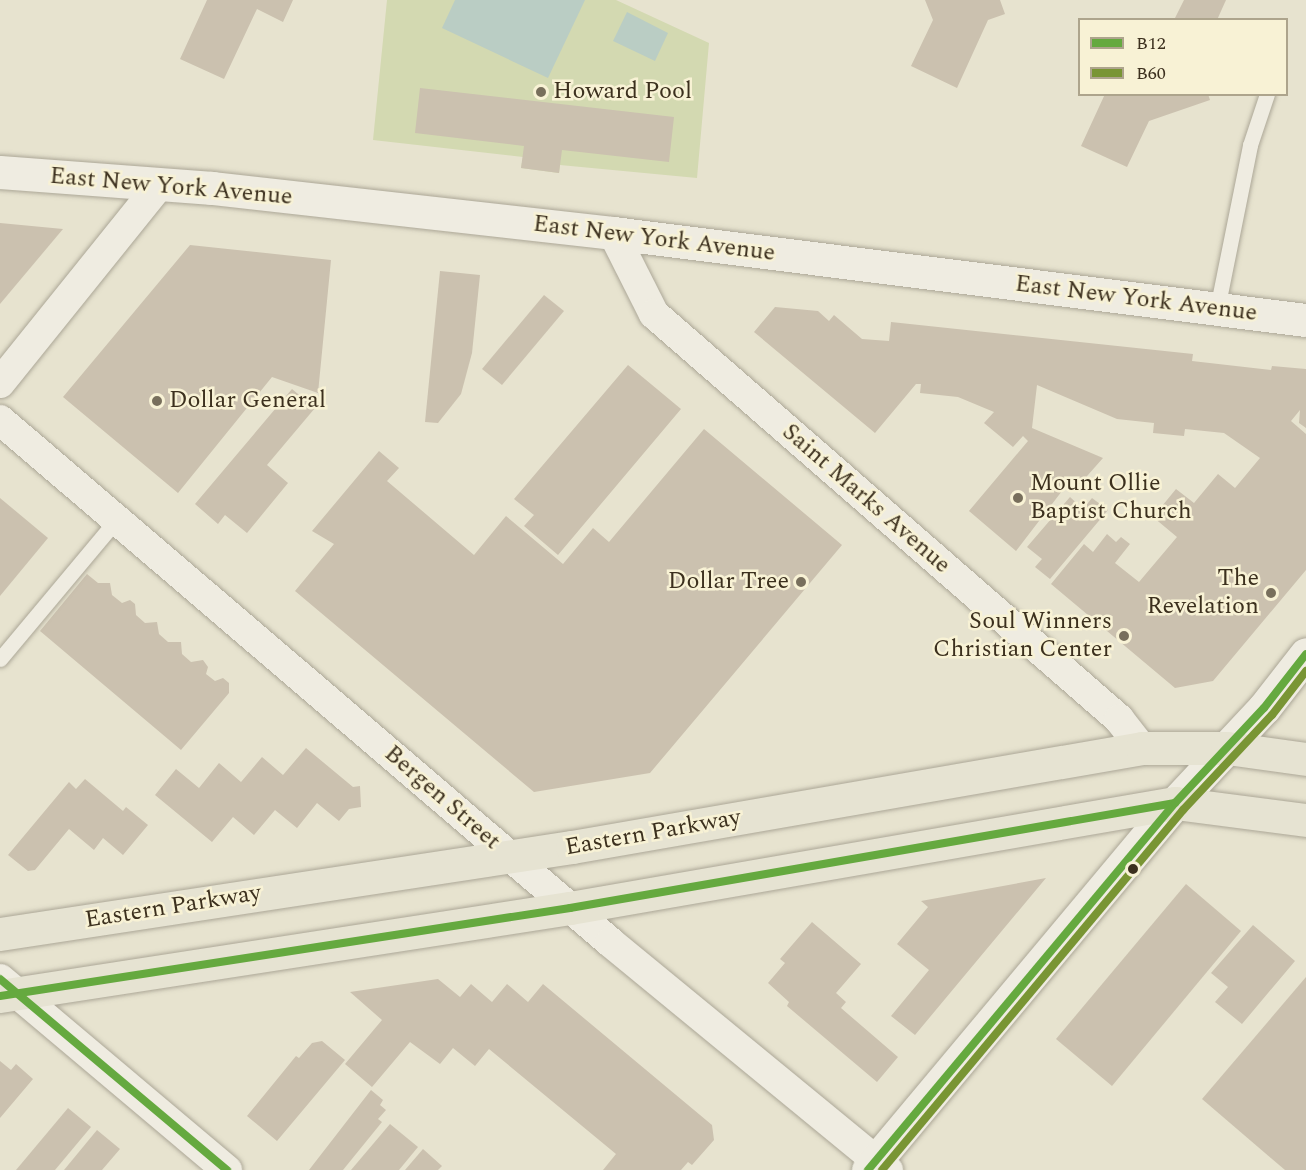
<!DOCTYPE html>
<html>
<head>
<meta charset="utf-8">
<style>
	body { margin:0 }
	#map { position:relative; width:1306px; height:1170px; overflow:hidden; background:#e7e3cf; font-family:Spectral,serif }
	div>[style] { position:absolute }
	.green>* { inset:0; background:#d3d9b1 }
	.water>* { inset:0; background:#bacdc4 }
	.building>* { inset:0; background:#cbc1af }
	.roads { filter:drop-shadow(0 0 2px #aca797) drop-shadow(0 0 2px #aca797) }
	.lane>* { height:15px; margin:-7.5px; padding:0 7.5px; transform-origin:7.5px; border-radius:7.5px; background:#efece1 }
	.street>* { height:30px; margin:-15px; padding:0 15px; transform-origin:15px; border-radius:15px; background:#efece1 }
	.secondary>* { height:33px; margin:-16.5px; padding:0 16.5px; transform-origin:16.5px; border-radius:16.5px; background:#efece1 }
	.primary>* { height:33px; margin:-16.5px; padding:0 16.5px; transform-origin:16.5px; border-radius:16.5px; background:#e6e3d2 }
	.bus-1>* { height:8px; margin:-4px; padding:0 4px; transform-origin:4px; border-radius:4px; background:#65a93f }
	.bus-2>* { height:8px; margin:-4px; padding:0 4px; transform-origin:4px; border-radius:4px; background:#799534 }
	.dots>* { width:16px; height:16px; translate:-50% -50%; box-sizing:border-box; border:3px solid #f8f2d5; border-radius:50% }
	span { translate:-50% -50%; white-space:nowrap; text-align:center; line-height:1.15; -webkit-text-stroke:5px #f8f2d5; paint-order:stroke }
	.poi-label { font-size:24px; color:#3c301e }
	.left { translate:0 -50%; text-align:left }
	.right { translate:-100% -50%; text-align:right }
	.street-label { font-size:24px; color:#3c301e }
	.legend { position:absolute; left:1078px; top:18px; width:210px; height:78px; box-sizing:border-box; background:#f8f2d5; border:2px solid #ada48c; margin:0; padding:8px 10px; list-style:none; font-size:18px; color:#3c301e }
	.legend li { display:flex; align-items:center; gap:12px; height:30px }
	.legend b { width:30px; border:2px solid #ada48c }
</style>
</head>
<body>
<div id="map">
	<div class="green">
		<div style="clip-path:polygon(387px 0,616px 0,709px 43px,697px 178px,560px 165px,559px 173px,521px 168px,523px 157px,373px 140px)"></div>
	</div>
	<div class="water">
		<div style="clip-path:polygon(455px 0,585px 0,548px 78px,442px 28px)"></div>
		<div style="clip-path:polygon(627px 12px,668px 33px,655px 61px,613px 41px)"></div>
	</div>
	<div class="building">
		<div style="clip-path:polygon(207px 0,293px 0,283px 22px,257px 9px,224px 79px,180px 59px)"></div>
		<div style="clip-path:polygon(925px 0,1000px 0,1005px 14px,988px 20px,957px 88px,911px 66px,933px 20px)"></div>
		<div style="clip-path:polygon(1184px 0,1226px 0,1217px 20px,1174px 20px)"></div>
		<div style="clip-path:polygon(420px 88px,674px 117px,669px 162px,562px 150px,559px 173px,521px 168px,524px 146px,415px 133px)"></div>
		<div style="clip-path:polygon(1105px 94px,1208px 94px,1210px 100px,1149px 121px,1127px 167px,1081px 146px)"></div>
		<div style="clip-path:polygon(0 223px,63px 229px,0 304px)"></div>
		<div style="clip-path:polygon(190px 245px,331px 260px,318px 393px,272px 377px,178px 493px,63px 397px)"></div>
		<div style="clip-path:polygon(440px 271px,480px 275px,472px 353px,461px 394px,438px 423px,425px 422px)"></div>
		<div style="clip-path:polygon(544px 295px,564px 311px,502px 385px,482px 369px)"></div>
		<div style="clip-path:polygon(775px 307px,818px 311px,829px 321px,834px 315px,862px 339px,889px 341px,891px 322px,1193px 354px,1192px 361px,1271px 370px,1272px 366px,1306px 369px,1306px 428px,1299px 423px,1300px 410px,1291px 421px,1306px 434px,1306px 570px,1213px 681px,1175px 688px,1051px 584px,1084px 544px,1093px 552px,1107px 534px,1116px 542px,1121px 537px,1130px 544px,1115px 563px,1139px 582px,1177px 537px,1153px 517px,1176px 489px,1194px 503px,1218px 474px,1235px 488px,1260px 458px,1224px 433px,1185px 429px,1184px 436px,1153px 433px,1154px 423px,1117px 419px,1037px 385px,1032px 428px,1103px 458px,1080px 484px,1072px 478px,1016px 551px,969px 511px,1028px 441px,1023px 436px,1013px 447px,984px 423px,994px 412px,958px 397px,920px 393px,921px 384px,916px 384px,875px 433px,754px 332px)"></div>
		<div style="clip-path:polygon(628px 365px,681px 409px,558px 555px,524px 526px,534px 515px,514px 499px)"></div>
		<div style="clip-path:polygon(292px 389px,315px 408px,267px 465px,288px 483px,247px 533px,225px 515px,218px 524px,195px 504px)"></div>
		<div style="clip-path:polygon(704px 429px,842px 545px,650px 773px,534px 792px,295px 591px,334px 544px,312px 531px,379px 451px,399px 468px,387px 481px,474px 555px,506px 516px,563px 564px,593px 528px,609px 542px)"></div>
		<div style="clip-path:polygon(1070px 497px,1083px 509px,1092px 498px,1108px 510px,1050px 579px,1035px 567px,1042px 559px,1027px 547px)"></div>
		<div style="clip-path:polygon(0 498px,48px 538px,0 596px)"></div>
		<div style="clip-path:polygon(87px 574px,98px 583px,110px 583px,112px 595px,122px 603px,130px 600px,135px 604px,136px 615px,145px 623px,157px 622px,159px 634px,168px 642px,181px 642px,182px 654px,191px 662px,203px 660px,208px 667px,206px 674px,215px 681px,223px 678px,229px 683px,229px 693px,181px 750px,40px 631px)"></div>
		<div style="clip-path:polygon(306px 748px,353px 787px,360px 786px,361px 807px,349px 809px,339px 821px,317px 803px,297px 828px,275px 810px,254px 835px,233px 817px,212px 842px,155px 795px,176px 769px,199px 788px,219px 763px,241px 782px,262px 757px,283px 775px)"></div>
		<div style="clip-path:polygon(85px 779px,123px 811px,126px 807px,148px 825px,123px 855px,103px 838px,94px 850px,69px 829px,35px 870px,28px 871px,8px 855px,69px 782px,76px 789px)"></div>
		<div style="clip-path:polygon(1046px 878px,915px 1035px,891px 1016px,929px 970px,897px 944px,928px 907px,921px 901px)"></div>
		<div style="clip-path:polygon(1186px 884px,1241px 931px,1112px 1086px,1056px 1039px)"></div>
		<div style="clip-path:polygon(812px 922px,861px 964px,836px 993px,846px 1002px,841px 1008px,898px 1057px,877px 1082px,787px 1006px,789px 1002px,768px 983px,785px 963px,780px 959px)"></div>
		<div style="clip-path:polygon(1253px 925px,1295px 961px,1242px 1024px,1215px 1002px,1228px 987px,1211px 973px)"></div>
		<div style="clip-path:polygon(1306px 977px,1306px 1170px,1285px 1170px,1202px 1099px)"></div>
		<div style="clip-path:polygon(438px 979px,460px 997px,471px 984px,492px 1002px,507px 984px,528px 1002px,543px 984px,712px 1125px,714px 1140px,692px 1165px,688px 1162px,681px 1170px,603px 1170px,616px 1154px,489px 1049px,475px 1066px,453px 1048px,440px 1064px,410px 1042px,372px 1087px,345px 1064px,382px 1020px,350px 992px)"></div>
		<div style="clip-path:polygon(322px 1041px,345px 1060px,277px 1141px,247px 1116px,296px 1056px,299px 1058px,312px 1043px)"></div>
		<div style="clip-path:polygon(0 1061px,11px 1070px,16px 1064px,33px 1079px,0 1118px)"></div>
		<div style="clip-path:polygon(371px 1090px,383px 1100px,380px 1105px,386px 1110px,378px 1119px,382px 1122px,343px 1170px,309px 1170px)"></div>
		<div style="clip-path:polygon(68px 1108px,91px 1127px,55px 1170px,16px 1170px)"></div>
		<div style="clip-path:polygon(390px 1124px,418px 1147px,399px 1170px,351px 1170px)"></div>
		<div style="clip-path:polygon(97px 1130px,120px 1149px,102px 1170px,64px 1170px)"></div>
		<div style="clip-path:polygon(423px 1149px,442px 1166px,438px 1170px,405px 1170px)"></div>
	</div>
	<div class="roads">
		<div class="lane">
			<div style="left:1217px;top:309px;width:167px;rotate:-78.6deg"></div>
			<div style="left:1250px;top:145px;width:54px;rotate:-71.6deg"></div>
			<div style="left:0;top:659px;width:182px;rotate:-50.1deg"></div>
		</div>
		<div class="street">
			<div style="left:613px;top:233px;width:91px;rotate:63.2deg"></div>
			<div style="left:654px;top:314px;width:617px;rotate:41.05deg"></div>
			<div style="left:1119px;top:719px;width:37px;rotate:52deg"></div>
			<div style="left:0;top:383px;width:255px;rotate:-51.2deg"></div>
			<div style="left:0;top:420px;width:803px;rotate:40.55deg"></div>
			<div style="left:610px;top:942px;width:360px;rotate:39.4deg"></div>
			<div style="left:0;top:979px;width:297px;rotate:40.1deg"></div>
		</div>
		<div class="secondary">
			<div style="left:0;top:172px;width:213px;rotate:4.3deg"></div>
			<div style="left:212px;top:188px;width:404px;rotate:6.4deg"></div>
			<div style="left:613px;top:233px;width:698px;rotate:7.16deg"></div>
			<div style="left:868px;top:1170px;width:478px;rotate:-50.1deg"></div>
			<div style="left:1175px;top:803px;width:130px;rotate:-46.9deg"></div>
			<div style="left:1264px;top:708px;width:68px;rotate:-52.1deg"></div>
		</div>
		<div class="primary">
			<div style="left:0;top:934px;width:579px;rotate:-8.65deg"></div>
			<div style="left:572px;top:847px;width:579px;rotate:-9.85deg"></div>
			<div style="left:1142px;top:748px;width:85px"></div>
			<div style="left:1227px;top:748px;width:80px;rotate:7.9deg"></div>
			<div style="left:0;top:996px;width:577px;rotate:-8.78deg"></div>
			<div style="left:570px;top:908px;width:614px;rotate:-9.85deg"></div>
			<div style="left:1175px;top:803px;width:132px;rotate:7.4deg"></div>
		</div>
	</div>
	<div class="bus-1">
		<div style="left:0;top:979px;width:297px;rotate:40.1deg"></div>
		<div style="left:0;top:996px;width:577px;rotate:-8.78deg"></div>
		<div style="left:570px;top:908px;width:614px;rotate:-9.85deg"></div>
		<div style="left:868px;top:1170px;width:478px;rotate:-50.1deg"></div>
		<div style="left:1175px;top:803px;width:130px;rotate:-46.9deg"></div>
		<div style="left:1264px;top:708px;width:68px;rotate:-52.1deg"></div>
	</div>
	<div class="bus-2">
		<div style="left:882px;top:1170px;width:469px;rotate:-50.1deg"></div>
		<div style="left:1183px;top:810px;width:130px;rotate:-46.9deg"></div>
		<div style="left:1272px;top:715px;width:56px;rotate:-52.3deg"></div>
	</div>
	<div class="dots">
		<div style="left:541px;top:92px;background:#786f5c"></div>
		<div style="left:157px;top:401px;background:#786f5c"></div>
		<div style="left:1018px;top:498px;background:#786f5c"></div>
		<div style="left:801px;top:582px;background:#786f5c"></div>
		<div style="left:1271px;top:593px;background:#786f5c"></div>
		<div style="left:1124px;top:636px;background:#786f5c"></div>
		<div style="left:1133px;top:869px;background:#3c301e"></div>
	</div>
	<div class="poi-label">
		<span class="left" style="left:553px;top:92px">Howard Pool</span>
		<span class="left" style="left:169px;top:401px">Dollar General</span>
		<span class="left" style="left:1030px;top:498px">Mount Ollie<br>Baptist Church</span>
		<span class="right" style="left:1259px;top:593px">The<br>Revelation</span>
		<span class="right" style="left:789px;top:582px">Dollar Tree</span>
		<span class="right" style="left:1112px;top:636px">Soul Winners<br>Christian Center</span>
	</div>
	<div class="street-label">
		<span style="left:171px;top:187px;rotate:5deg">East New York Avenue</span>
		<span style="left:654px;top:239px;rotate:7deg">East New York Avenue</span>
		<span style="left:1136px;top:299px;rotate:7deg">East New York Avenue</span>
		<span style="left:866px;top:499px;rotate:41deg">Saint Marks Avenue</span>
		<span style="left:442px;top:798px;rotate:41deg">Bergen Street</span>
		<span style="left:653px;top:833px;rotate:-10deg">Eastern Parkway</span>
		<span style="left:173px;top:907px;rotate:-9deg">Eastern Parkway</span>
	</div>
	<ul class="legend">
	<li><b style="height:8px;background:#65a93f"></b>B12</li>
	<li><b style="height:8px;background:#799534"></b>B60</li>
	</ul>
</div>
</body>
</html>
